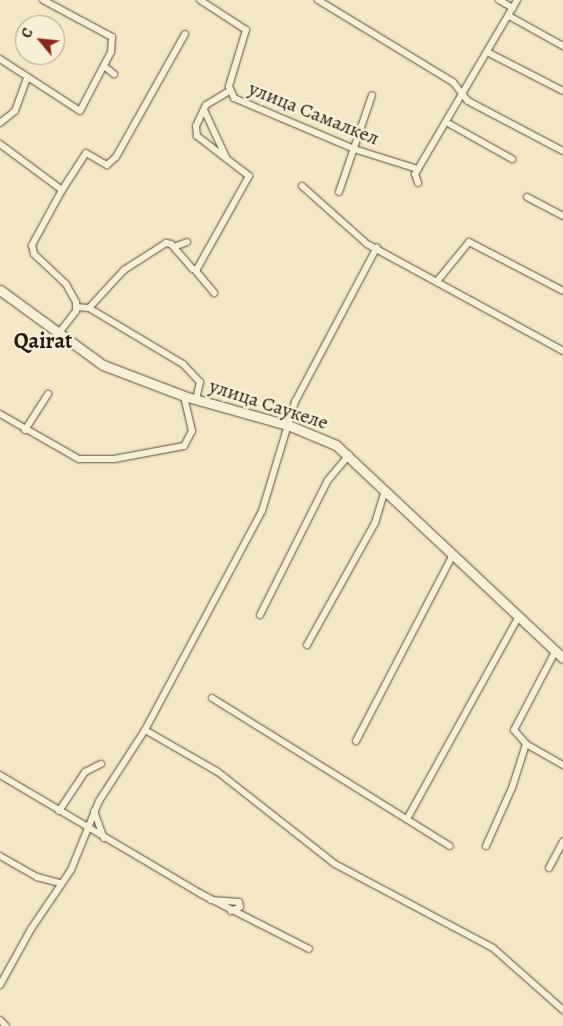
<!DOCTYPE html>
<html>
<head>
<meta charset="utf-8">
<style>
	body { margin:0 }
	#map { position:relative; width:563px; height:1026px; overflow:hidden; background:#f4e7c5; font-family:Alegreya,serif }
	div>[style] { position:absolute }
	.roads { filter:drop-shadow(0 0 1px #5d4c3d) drop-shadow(0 0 1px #5d4c3d) }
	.minor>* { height:6px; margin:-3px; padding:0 3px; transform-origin:3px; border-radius:3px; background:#f8efd9 }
	.tertiary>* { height:9px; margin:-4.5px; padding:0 4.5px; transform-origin:4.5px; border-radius:4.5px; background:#f8efd9 }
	span { translate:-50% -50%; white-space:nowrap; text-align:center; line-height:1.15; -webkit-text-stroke:5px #f8efd9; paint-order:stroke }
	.street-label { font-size:20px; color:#2b1910 }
	.quarter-label { font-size:22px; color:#2b1910; font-weight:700 }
	.north { position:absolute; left:15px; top:15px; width:50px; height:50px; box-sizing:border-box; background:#f8efd9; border:1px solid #a69989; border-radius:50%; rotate:298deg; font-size:14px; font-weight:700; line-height:20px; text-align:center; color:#2b1910 }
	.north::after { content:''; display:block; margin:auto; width:18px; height:22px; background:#8f2418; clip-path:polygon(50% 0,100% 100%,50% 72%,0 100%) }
</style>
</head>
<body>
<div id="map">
	<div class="roads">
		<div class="minor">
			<div style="left:200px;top:0;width:55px;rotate:33.1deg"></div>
			<div style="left:246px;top:30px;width:59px;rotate:106.9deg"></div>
			<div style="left:229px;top:86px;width:13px;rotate:67deg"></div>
			<div style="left:234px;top:98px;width:130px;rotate:23deg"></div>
			<div style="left:354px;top:149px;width:67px;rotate:17.4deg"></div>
			<div style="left:318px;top:0;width:158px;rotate:31.3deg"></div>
			<div style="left:453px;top:82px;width:24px;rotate:52deg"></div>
			<div style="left:468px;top:101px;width:107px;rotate:27.8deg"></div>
			<div style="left:499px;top:0;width:16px;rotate:30deg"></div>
			<div style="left:509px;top:16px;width:62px;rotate:29.1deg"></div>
			<div style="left:489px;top:53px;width:83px;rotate:27.2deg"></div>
			<div style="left:0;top:59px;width:95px;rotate:33deg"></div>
			<div style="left:80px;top:111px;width:67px;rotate:-62.3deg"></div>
			<div style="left:111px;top:52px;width:15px;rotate:-86deg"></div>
			<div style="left:112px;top:37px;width:78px;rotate:-151.8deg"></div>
			<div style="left:104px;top:66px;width:13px;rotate:39deg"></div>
			<div style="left:204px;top:110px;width:54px;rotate:64.9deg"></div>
			<div style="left:446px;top:122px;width:76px;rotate:29.3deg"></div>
			<div style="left:0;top:123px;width:19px;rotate:-39deg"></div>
			<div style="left:15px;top:111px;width:35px;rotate:-70deg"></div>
			<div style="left:0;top:144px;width:77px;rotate:36.6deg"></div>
			<div style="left:62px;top:190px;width:63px;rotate:118.6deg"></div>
			<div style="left:32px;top:245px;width:9px;rotate:77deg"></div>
			<div style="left:34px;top:254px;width:44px;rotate:43.2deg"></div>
			<div style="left:66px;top:284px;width:21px;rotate:61deg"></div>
			<div style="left:76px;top:302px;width:9px;rotate:90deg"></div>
			<div style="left:76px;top:311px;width:29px;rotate:128deg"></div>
			<div style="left:418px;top:183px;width:9px;rotate:-108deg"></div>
			<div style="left:415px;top:174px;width:202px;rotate:-59.6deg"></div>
			<div style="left:302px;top:186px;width:87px;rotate:41.7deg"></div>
			<div style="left:367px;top:244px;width:223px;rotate:28.6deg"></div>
			<div style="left:62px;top:190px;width:44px;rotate:-57deg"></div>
			<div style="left:86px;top:153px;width:24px;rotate:30deg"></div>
			<div style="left:107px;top:165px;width:12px;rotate:-42deg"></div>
			<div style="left:116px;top:157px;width:141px;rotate:-60.7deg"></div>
			<div style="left:339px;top:192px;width:102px;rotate:-71.2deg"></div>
			<div style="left:527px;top:197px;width:41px;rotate:27.8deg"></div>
			<div style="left:174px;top:247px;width:14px;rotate:-21deg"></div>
			<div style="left:195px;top:270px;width:30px;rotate:50deg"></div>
			<div style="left:438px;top:280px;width:49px;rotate:-50.8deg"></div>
			<div style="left:469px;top:242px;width:106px;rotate:27.5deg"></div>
			<div style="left:77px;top:307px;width:12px;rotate:5deg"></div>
			<div style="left:89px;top:308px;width:109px;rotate:30.8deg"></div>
			<div style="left:183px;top:364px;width:25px;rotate:47deg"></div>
			<div style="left:200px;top:382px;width:17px;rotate:103deg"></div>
			<div style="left:89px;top:308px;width:52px;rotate:-47.4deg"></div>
			<div style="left:124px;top:270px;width:50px;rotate:-32.7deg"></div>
			<div style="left:166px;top:243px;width:5px;rotate:11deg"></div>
			<div style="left:171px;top:244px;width:33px;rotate:49deg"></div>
			<div style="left:193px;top:269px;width:4px"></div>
			<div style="left:197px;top:269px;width:107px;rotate:-60.8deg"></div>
			<div style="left:249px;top:176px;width:66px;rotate:-142.4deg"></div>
			<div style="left:197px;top:136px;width:10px;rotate:-96deg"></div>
			<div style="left:196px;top:126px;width:23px;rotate:-65deg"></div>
			<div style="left:206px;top:105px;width:27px;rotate:-31deg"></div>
			<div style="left:0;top:414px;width:91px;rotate:29.7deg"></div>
			<div style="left:79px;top:459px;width:35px"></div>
			<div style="left:114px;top:459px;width:71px;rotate:-10.5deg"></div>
			<div style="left:184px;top:446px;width:17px;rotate:-62deg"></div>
			<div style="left:192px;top:431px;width:36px;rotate:-103deg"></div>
			<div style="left:25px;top:430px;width:43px;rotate:-57.4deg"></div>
			<div style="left:260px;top:615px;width:151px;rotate:-63.3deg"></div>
			<div style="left:328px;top:480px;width:33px;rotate:-50deg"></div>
			<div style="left:307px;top:645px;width:140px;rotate:-60.9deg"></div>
			<div style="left:375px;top:523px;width:34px;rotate:-73deg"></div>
			<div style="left:555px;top:652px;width:88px;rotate:117.7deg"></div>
			<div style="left:514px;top:730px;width:18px;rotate:49deg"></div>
			<div style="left:526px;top:744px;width:43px;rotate:29.6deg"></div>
			<div style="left:212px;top:698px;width:280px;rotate:31.9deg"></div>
			<div style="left:145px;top:730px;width:84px;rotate:29.9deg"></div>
			<div style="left:218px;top:772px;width:149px;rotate:38.2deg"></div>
			<div style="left:335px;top:864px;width:179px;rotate:28deg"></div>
			<div style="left:493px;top:948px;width:94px;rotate:41.5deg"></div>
			<div style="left:356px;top:741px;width:210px;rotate:-62.5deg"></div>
			<div style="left:0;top:775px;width:234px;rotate:30.6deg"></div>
			<div style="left:201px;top:894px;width:121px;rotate:27deg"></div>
			<div style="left:59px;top:811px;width:47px;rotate:-56.3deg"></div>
			<div style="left:85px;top:772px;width:18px;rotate:-27deg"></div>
			<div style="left:94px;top:811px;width:29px;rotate:70deg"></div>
			<div style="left:407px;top:819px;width:230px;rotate:-61.1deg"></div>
			<div style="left:486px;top:846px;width:64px;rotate:-65.9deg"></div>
			<div style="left:512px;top:788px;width:46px;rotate:-72.3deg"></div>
			<div style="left:0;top:856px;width:43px;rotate:29.6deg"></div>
			<div style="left:37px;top:877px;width:24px;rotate:15deg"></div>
			<div style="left:549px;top:868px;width:30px;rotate:-62deg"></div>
			<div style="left:211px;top:900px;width:28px;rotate:4deg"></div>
			<div style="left:239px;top:902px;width:5px;rotate:79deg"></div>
			<div style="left:240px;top:907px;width:10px;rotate:156deg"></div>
			<div style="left:0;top:985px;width:64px;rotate:-61deg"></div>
			<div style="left:31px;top:929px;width:71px;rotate:-55.9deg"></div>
			<div style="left:71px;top:870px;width:74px;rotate:-67.9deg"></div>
			<div style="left:99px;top:801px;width:85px;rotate:-57.1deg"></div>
			<div style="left:145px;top:730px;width:248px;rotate:-61.9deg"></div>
			<div style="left:262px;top:511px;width:114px;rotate:-73.2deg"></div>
			<div style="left:295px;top:402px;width:175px;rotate:-62.1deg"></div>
			<div style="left:0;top:1020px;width:8px;rotate:45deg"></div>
		</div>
		<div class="tertiary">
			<div style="left:0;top:290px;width:127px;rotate:36.1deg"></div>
			<div style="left:103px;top:365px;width:87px;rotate:20.9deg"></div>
			<div style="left:184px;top:396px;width:108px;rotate:15.6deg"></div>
			<div style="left:288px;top:425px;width:52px;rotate:22.6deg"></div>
			<div style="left:336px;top:445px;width:311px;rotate:43.2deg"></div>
		</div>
	</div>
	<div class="street-label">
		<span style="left:314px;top:113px;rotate:22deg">улица Самалкел</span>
		<span style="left:269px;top:404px;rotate:18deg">улица Саукеле</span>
	</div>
	<div class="quarter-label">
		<span style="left:43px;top:342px">Qairat</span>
	</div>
	<div class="north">С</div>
</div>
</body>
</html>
